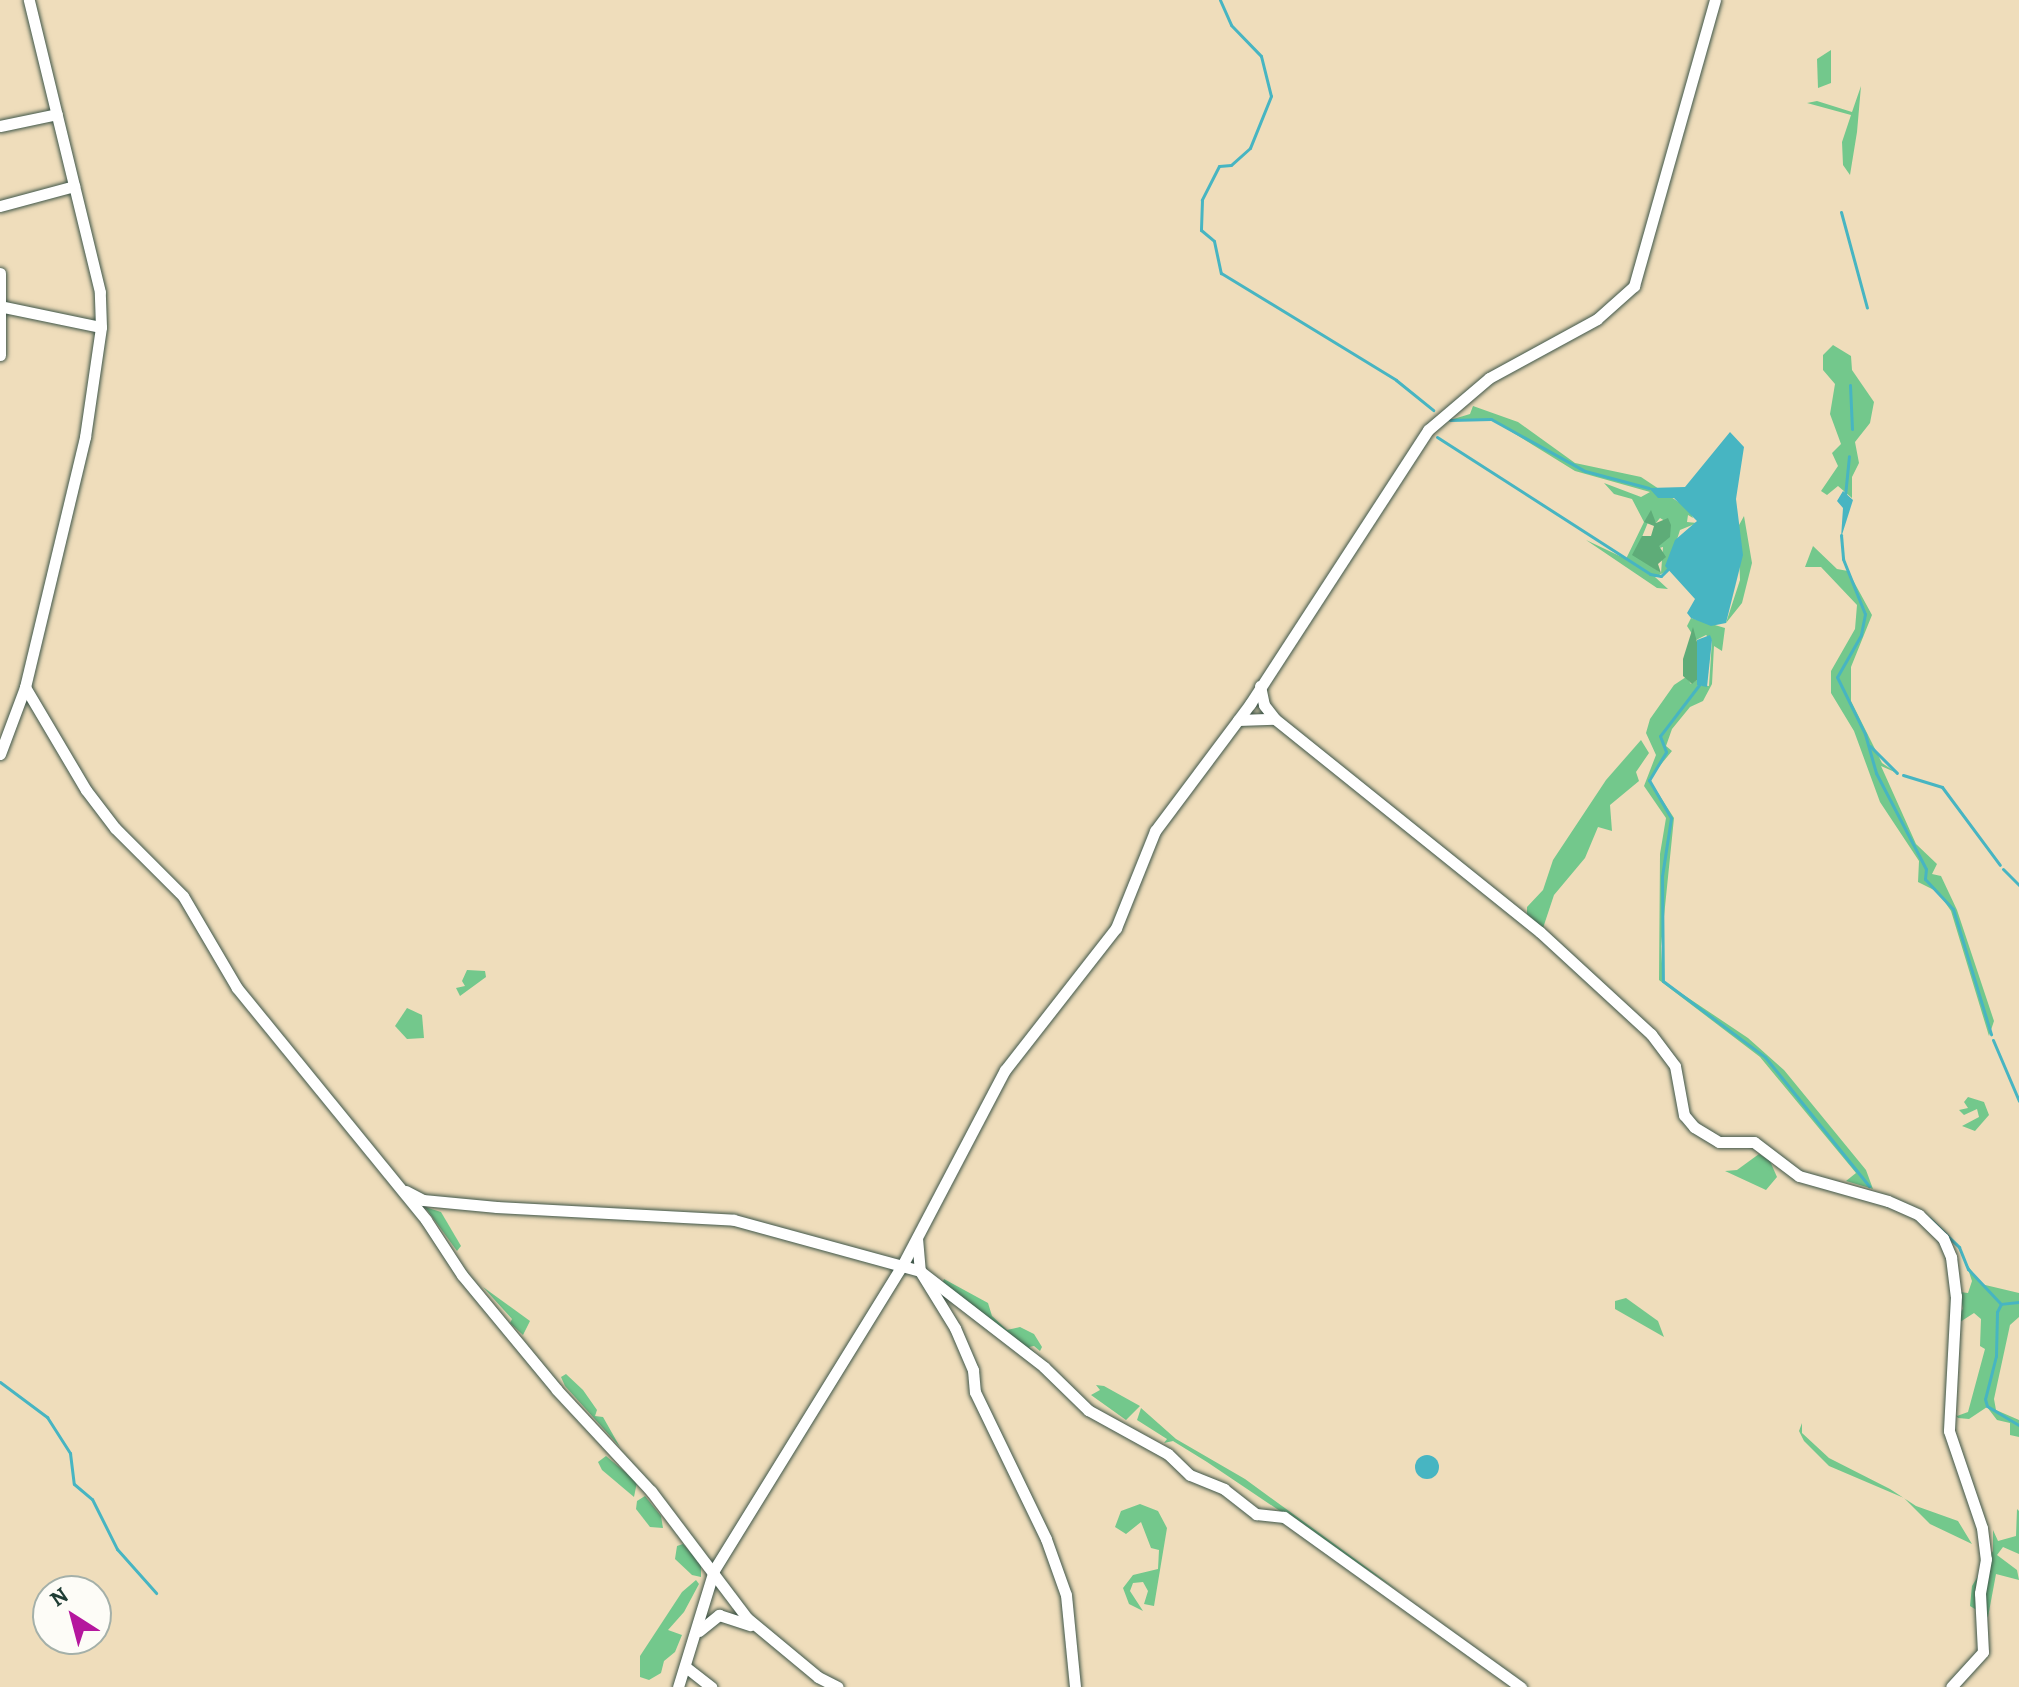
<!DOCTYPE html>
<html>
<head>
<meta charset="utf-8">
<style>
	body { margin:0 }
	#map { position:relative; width:2019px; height:1687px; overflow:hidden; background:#efddbb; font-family:Alegreya,serif }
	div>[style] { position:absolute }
	.green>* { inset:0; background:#73c88c }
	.forest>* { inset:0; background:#5eac78 }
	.water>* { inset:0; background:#47b5c2 }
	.round { border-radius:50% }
	.stream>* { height:3px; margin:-1.5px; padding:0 1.5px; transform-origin:1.5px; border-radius:1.5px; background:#47b5c2 }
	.roads { filter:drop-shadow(0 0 2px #3e5548) drop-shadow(0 0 2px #3e5548) }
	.minor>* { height:11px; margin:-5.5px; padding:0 5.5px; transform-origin:5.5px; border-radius:5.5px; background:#fff }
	span { translate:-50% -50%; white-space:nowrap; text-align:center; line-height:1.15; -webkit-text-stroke:8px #fdfcf7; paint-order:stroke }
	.north { position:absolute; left:32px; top:1575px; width:80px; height:80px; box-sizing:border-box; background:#fdfcf7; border:2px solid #a4b0a9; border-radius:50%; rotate:324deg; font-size:22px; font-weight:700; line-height:32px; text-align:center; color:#1f3d34 }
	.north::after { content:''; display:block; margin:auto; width:28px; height:36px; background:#b5179e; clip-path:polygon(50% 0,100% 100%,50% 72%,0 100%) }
</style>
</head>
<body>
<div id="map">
	<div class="green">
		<div style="clip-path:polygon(1831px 50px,1831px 83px,1818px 88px,1817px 59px)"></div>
		<div style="clip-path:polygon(1861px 86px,1857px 132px,1850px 175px,1843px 165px,1842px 142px,1851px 115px,1807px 103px,1817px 101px,1852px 112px)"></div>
		<div style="clip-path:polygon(1833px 345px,1851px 356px,1852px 370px,1874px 402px,1870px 423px,1855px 442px,1859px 463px,1852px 477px,1852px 498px,1838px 486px,1827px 495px,1821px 491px,1838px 466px,1832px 453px,1841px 444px,1830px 414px,1835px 384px,1823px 370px,1823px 355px)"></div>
		<div style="clip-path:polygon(evenodd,1473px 406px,1518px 422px,1575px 463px,1641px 477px,1689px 509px,1693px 518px,1688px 515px,1687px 522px,1697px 523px,1680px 530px,1667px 571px,1655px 577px,1668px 589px,1657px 588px,1586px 540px,1626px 559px,1644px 522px,1632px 499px,1614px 494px,1604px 483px,1641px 497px,1650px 492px,1575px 471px,1491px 419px,1450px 420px,1470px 414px,1473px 406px,1651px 515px,1656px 523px,1660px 518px,1670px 524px,1662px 538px,1643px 545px,1645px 552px,1663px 547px,1661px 573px,1635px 554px,1651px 515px)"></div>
		<div style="clip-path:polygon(1744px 516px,1752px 563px,1742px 603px,1726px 623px,1740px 580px,1738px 527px)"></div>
		<div style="clip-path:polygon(1813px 546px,1837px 569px,1848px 571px,1872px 615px,1851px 667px,1851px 701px,1882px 763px,1897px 773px,1881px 766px,1916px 844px,1937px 864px,1932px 874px,1941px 876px,1957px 910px,1994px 1021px,1989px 1036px,1951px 911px,1938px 892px,1918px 882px,1919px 861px,1880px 802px,1854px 731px,1831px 693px,1831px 671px,1855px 629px,1857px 605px,1821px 567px,1805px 567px)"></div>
		<div style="clip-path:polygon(1691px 618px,1725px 628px,1722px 651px,1714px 646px,1712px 684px,1703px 701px,1690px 707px,1672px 729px,1666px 746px,1672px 751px,1649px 779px,1674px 818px,1661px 946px,1663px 981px,1748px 1038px,1784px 1070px,1866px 1170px,1873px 1189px,1846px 1181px,1856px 1173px,1760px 1057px,1659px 980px,1660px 854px,1666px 818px,1644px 786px,1656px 755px,1646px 733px,1650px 719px,1674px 685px,1686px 677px,1691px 684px,1698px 679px,1697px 685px,1709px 686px,1712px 640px,1706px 635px,1696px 640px,1687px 626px)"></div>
		<div style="clip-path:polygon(1641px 740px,1649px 753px,1636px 772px,1639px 781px,1610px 805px,1612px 831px,1598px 827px,1585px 858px,1554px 895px,1543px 928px,1527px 914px,1527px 907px,1543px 890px,1553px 860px,1606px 780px)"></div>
		<div style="clip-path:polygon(467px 970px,485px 971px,486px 977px,460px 996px,456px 988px,465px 986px,462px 981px)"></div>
		<div style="clip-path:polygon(407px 1008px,422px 1015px,424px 1038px,407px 1039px,395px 1026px)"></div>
		<div style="clip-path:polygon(1968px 1097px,1984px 1102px,1989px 1115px,1975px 1131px,1962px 1126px,1979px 1117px,1977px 1109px,1964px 1115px,1959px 1110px,1968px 1108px,1964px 1102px)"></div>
		<div style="clip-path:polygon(1759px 1154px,1770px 1161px,1777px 1177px,1766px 1190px,1725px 1171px,1737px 1170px)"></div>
		<div style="clip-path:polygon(425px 1207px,441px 1212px,461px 1246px,457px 1251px)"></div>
		<div style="clip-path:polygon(1966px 1263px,1981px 1284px,2019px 1293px,2019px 1317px,2010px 1325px,1994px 1399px,1996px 1410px,2019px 1420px,2019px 1437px,2010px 1435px,2010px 1423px,1997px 1420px,1987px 1407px,1969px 1419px,1958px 1418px,1952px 1411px,1957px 1416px,1968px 1412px,1985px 1349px,1980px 1346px,1981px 1319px,1974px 1313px,1960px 1322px,1956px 1316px,1963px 1309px,1960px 1292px,1968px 1293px,1972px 1281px)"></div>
		<div style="clip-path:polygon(944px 1279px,988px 1303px,992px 1316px,1007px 1330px,1020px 1327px,1034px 1334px,1042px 1347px,1040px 1351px,1034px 1346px,1029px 1347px,1037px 1355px,942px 1284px)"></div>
		<div style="clip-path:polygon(483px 1287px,530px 1321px,523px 1335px,510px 1323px,512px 1319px)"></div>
		<div style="clip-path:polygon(1626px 1298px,1658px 1321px,1664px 1337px,1615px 1309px,1615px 1301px)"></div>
		<div style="clip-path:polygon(566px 1374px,583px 1390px,597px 1410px,595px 1416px,603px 1417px,620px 1447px,565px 1386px,561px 1377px)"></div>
		<div style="clip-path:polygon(1096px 1385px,1104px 1386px,1140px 1406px,1126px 1420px,1091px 1395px,1100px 1390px)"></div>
		<div style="clip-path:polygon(1141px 1408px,1176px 1439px,1245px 1479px,1399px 1591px,1207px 1462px,1173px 1441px,1164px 1443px,1167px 1439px,1137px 1420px)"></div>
		<div style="clip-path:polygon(1802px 1423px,1802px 1433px,1829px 1458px,1890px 1489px,1916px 1506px,1958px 1521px,1972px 1544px,1930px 1524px,1904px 1498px,1829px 1466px,1804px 1441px,1799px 1431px)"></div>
		<div style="clip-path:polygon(606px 1456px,637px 1482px,634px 1497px,602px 1470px,598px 1462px)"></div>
		<div style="clip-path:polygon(645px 1496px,661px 1516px,663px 1528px,650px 1527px,636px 1509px,637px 1501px)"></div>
		<div style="clip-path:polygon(1140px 1504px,1158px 1511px,1167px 1528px,1154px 1606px,1144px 1604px,1148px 1591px,1143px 1582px,1133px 1583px,1130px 1591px,1143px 1611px,1129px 1604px,1123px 1588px,1133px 1575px,1158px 1569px,1159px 1550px,1151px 1548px,1141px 1522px,1126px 1534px,1115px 1527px,1121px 1511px)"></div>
		<div style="clip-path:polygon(2017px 1509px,2019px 1511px,2019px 1554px,2003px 1547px,1997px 1555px,2017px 1570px,2019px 1580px,1996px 1574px,1988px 1617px,1970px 1606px,1972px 1586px,1993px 1551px,1993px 1530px,1998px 1541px,2016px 1536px)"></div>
		<div style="clip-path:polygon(683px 1544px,701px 1564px,701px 1577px,692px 1575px,675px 1559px,677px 1546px)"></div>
		<div style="clip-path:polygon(696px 1580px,699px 1584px,684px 1612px,668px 1630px,682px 1635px,675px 1652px,664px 1661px,661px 1673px,649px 1680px,640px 1677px,640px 1656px,682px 1592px)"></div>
	</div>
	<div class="forest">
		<div style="clip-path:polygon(1651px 510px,1656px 523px,1668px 518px,1671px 525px,1670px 537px,1659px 546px,1666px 557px,1658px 564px,1661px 573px,1632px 555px,1642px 536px,1651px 536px,1654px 526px,1644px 522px)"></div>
		<div style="clip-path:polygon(1693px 627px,1701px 657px,1698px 679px,1692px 684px,1683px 676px,1683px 659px)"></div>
	</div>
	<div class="water">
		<div style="clip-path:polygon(1730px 432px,1744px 447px,1736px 499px,1743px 555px,1726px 623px,1711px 626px,1691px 618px,1687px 613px,1695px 599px,1665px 566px,1675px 540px,1697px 521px,1674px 498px,1658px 498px,1649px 488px,1685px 487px)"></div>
		<div style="clip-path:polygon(1843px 491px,1853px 500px,1841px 538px,1843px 508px,1837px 501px)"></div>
		<div style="clip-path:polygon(1710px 635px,1712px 640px,1707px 687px,1697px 685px,1697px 640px)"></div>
		<div class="round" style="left:1415px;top:1455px;width:24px;height:24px"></div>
	</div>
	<div class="stream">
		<div style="left:1220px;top:0;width:27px;rotate:66deg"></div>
		<div style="left:1231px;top:25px;width:43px;rotate:45.9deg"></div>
		<div style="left:1261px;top:56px;width:41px;rotate:76deg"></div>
		<div style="left:1271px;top:96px;width:56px;rotate:112deg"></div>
		<div style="left:1250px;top:148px;width:25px;rotate:138deg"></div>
		<div style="left:1231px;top:165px;width:12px;rotate:175deg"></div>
		<div style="left:1219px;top:166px;width:38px;rotate:117deg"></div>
		<div style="left:1202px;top:200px;width:30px;rotate:92deg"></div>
		<div style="left:1201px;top:230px;width:17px;rotate:40deg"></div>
		<div style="left:1214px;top:241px;width:33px;rotate:78deg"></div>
		<div style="left:1221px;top:273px;width:205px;rotate:31.4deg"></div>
		<div style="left:1396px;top:380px;width:48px;rotate:39deg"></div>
		<div style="left:1841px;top:212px;width:99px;rotate:74.8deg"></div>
		<div style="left:1850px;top:385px;width:44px;rotate:87.4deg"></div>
		<div style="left:1450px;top:420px;width:41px;rotate:-1.4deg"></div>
		<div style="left:1491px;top:419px;width:107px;rotate:29deg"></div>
		<div style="left:1585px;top:471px;width:66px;rotate:14.9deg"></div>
		<div style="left:1437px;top:437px;width:253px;rotate:32.7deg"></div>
		<div style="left:1650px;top:574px;width:11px;rotate:10deg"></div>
		<div style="left:1661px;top:576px;width:10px;rotate:-45deg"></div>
		<div style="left:1845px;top:496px;width:40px;rotate:-84.3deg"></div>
		<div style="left:1841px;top:535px;width:24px;rotate:85deg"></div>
		<div style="left:1843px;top:559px;width:59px;rotate:68.2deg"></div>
		<div style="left:1865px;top:614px;width:21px;rotate:101deg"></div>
		<div style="left:1861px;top:635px;width:48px;rotate:119.7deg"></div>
		<div style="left:1837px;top:677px;width:64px;rotate:63.8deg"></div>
		<div style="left:1865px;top:734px;width:41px;rotate:74.2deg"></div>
		<div style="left:1876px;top:773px;width:108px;rotate:62.5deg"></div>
		<div style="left:1926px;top:869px;width:10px;rotate:96deg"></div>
		<div style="left:1925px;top:879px;width:41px;rotate:47deg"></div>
		<div style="left:1953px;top:909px;width:131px;rotate:73.1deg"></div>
		<div style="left:1699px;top:685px;width:64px;rotate:127.4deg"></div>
		<div style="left:1660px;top:736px;width:17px;rotate:69deg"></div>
		<div style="left:1666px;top:752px;width:33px;rotate:121deg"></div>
		<div style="left:1649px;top:780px;width:44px;rotate:59.9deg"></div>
		<div style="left:1671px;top:818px;width:59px;rotate:98.8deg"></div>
		<div style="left:1662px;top:876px;width:105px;rotate:89.5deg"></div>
		<div style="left:1663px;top:981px;width:127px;rotate:36.7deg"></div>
		<div style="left:1765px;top:1057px;width:166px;rotate:51.1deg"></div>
		<div style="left:1870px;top:746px;width:38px;rotate:45deg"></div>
		<div style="left:1903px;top:775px;width:41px;rotate:17.1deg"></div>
		<div style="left:1942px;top:787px;width:97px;rotate:53.4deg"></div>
		<div style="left:2003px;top:869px;width:23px;rotate:45deg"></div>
		<div style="left:1993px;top:1040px;width:66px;rotate:66.9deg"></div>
		<div style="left:1929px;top:1218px;width:42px;rotate:44deg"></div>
		<div style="left:1959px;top:1247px;width:24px;rotate:68deg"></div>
		<div style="left:1968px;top:1269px;width:48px;rotate:46.7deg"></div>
		<div style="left:2019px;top:1302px;width:18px;rotate:174deg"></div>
		<div style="left:2001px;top:1304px;width:9px;rotate:117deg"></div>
		<div style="left:1997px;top:1312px;width:44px;rotate:91.3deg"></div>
		<div style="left:1996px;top:1356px;width:44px;rotate:104.3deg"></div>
		<div style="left:1985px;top:1399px;width:7px;rotate:74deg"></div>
		<div style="left:1987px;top:1406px;width:37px;rotate:31deg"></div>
		<div style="left:0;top:1382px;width:59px;rotate:36.7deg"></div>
		<div style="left:47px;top:1417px;width:43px;rotate:57.4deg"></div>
		<div style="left:70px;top:1453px;width:31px;rotate:83deg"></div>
		<div style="left:74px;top:1484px;width:23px;rotate:40deg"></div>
		<div style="left:92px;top:1499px;width:56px;rotate:63.4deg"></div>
		<div style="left:117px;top:1549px;width:59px;rotate:48.4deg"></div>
	</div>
	<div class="roads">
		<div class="minor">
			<div style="left:0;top:126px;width:58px;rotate:-11.9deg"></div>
			<div style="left:0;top:206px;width:77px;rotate:-15.1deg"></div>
			<div style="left:0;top:273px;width:82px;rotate:90deg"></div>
			<div style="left:4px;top:307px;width:99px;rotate:11.7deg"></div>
			<div style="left:1260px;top:686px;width:19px;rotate:78deg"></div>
			<div style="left:1264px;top:705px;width:18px;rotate:52deg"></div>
			<div style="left:1275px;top:719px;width:340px;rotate:38.8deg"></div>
			<div style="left:1540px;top:932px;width:151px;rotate:42.6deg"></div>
			<div style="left:1651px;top:1034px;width:40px;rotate:53deg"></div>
			<div style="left:1675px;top:1066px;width:50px;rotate:79.6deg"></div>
			<div style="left:1684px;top:1115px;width:16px;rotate:50deg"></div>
			<div style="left:1694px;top:1127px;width:29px;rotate:31deg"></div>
			<div style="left:1719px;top:1142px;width:35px"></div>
			<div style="left:1754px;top:1142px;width:56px;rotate:37.1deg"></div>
			<div style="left:1799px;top:1176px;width:92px;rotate:15.7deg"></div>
			<div style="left:1888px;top:1201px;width:34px;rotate:24deg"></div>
			<div style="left:1919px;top:1215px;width:33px;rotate:44deg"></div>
			<div style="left:1943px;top:1238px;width:21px;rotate:67deg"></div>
			<div style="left:1951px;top:1257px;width:39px;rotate:83deg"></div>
			<div style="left:1956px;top:1296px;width:135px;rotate:93deg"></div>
			<div style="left:1949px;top:1431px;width:102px;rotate:71.2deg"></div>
			<div style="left:1982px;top:1528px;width:31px;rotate:83deg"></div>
			<div style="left:1986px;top:1559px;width:35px;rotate:100deg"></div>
			<div style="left:1980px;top:1593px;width:59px;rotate:87.1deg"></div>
			<div style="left:1983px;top:1652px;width:47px;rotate:132.4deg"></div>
			<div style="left:25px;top:687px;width:120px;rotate:59.4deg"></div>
			<div style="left:86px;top:790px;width:48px;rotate:52.7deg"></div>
			<div style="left:115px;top:828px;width:96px;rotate:45deg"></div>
			<div style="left:183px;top:896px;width:107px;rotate:59.6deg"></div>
			<div style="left:237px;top:988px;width:299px;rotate:50.8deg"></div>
			<div style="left:426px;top:1220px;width:66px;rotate:56.8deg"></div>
			<div style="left:462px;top:1275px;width:149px;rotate:50.4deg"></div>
			<div style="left:557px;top:1390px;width:138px;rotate:47.1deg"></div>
			<div style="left:651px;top:1491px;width:159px;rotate:52.9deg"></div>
			<div style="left:747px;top:1618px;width:92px;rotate:39.7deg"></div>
			<div style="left:818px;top:1677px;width:22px;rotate:27deg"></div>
			<div style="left:1238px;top:720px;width:36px;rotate:-2deg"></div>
			<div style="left:0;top:754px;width:72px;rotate:-69.5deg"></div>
			<div style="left:25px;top:687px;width:257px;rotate:-76.5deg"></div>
			<div style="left:85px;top:437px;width:111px;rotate:-81.7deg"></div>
			<div style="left:101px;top:327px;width:35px;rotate:-92deg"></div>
			<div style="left:100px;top:292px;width:301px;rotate:-103.7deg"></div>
			<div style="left:406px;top:1191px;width:19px;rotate:28deg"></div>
			<div style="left:423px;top:1200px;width:74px;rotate:5.4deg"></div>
			<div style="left:497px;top:1207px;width:237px;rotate:3.1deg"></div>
			<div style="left:734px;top:1220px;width:193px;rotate:15.3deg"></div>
			<div style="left:920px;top:1271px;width:157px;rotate:37.7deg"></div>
			<div style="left:1044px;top:1367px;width:62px;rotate:44.3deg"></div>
			<div style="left:1088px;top:1410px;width:91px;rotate:28.8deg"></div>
			<div style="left:1168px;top:1454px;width:30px;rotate:44deg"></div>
			<div style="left:1190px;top:1475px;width:37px;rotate:22deg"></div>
			<div style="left:1224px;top:1489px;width:41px;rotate:38deg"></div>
			<div style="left:1256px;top:1514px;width:28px;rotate:6deg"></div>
			<div style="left:1284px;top:1517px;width:292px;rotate:35.7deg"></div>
			<div style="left:917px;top:1238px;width:33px;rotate:85deg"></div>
			<div style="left:920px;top:1271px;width:67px;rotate:58.4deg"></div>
			<div style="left:955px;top:1328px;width:46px;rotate:66.8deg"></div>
			<div style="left:973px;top:1370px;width:22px;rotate:85deg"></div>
			<div style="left:975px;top:1392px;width:163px;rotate:64.2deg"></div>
			<div style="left:1046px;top:1539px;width:59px;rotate:70.3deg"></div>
			<div style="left:1066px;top:1595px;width:92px;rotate:84.4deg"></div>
			<div style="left:699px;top:1631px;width:26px;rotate:-39deg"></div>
			<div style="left:719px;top:1615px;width:33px;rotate:18deg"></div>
			<div style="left:687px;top:1668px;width:31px;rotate:38deg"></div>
			<div style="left:678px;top:1687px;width:122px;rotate:-72.9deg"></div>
			<div style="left:714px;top:1570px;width:360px;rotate:-58.3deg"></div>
			<div style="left:903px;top:1264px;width:219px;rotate:-62.3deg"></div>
			<div style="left:1005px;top:1070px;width:180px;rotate:-52deg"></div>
			<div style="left:1116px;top:928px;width:105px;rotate:-68.1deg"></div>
			<div style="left:1155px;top:831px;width:159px;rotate:-53.2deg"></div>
			<div style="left:1250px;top:704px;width:327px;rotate:-57deg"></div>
			<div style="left:1428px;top:430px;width:80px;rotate:-40.4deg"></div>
			<div style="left:1489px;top:378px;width:123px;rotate:-28.6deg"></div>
			<div style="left:1597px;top:319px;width:50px;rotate:-41.7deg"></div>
			<div style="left:1634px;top:286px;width:297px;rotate:-74.2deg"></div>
		</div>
	</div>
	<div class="north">N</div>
</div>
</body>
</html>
